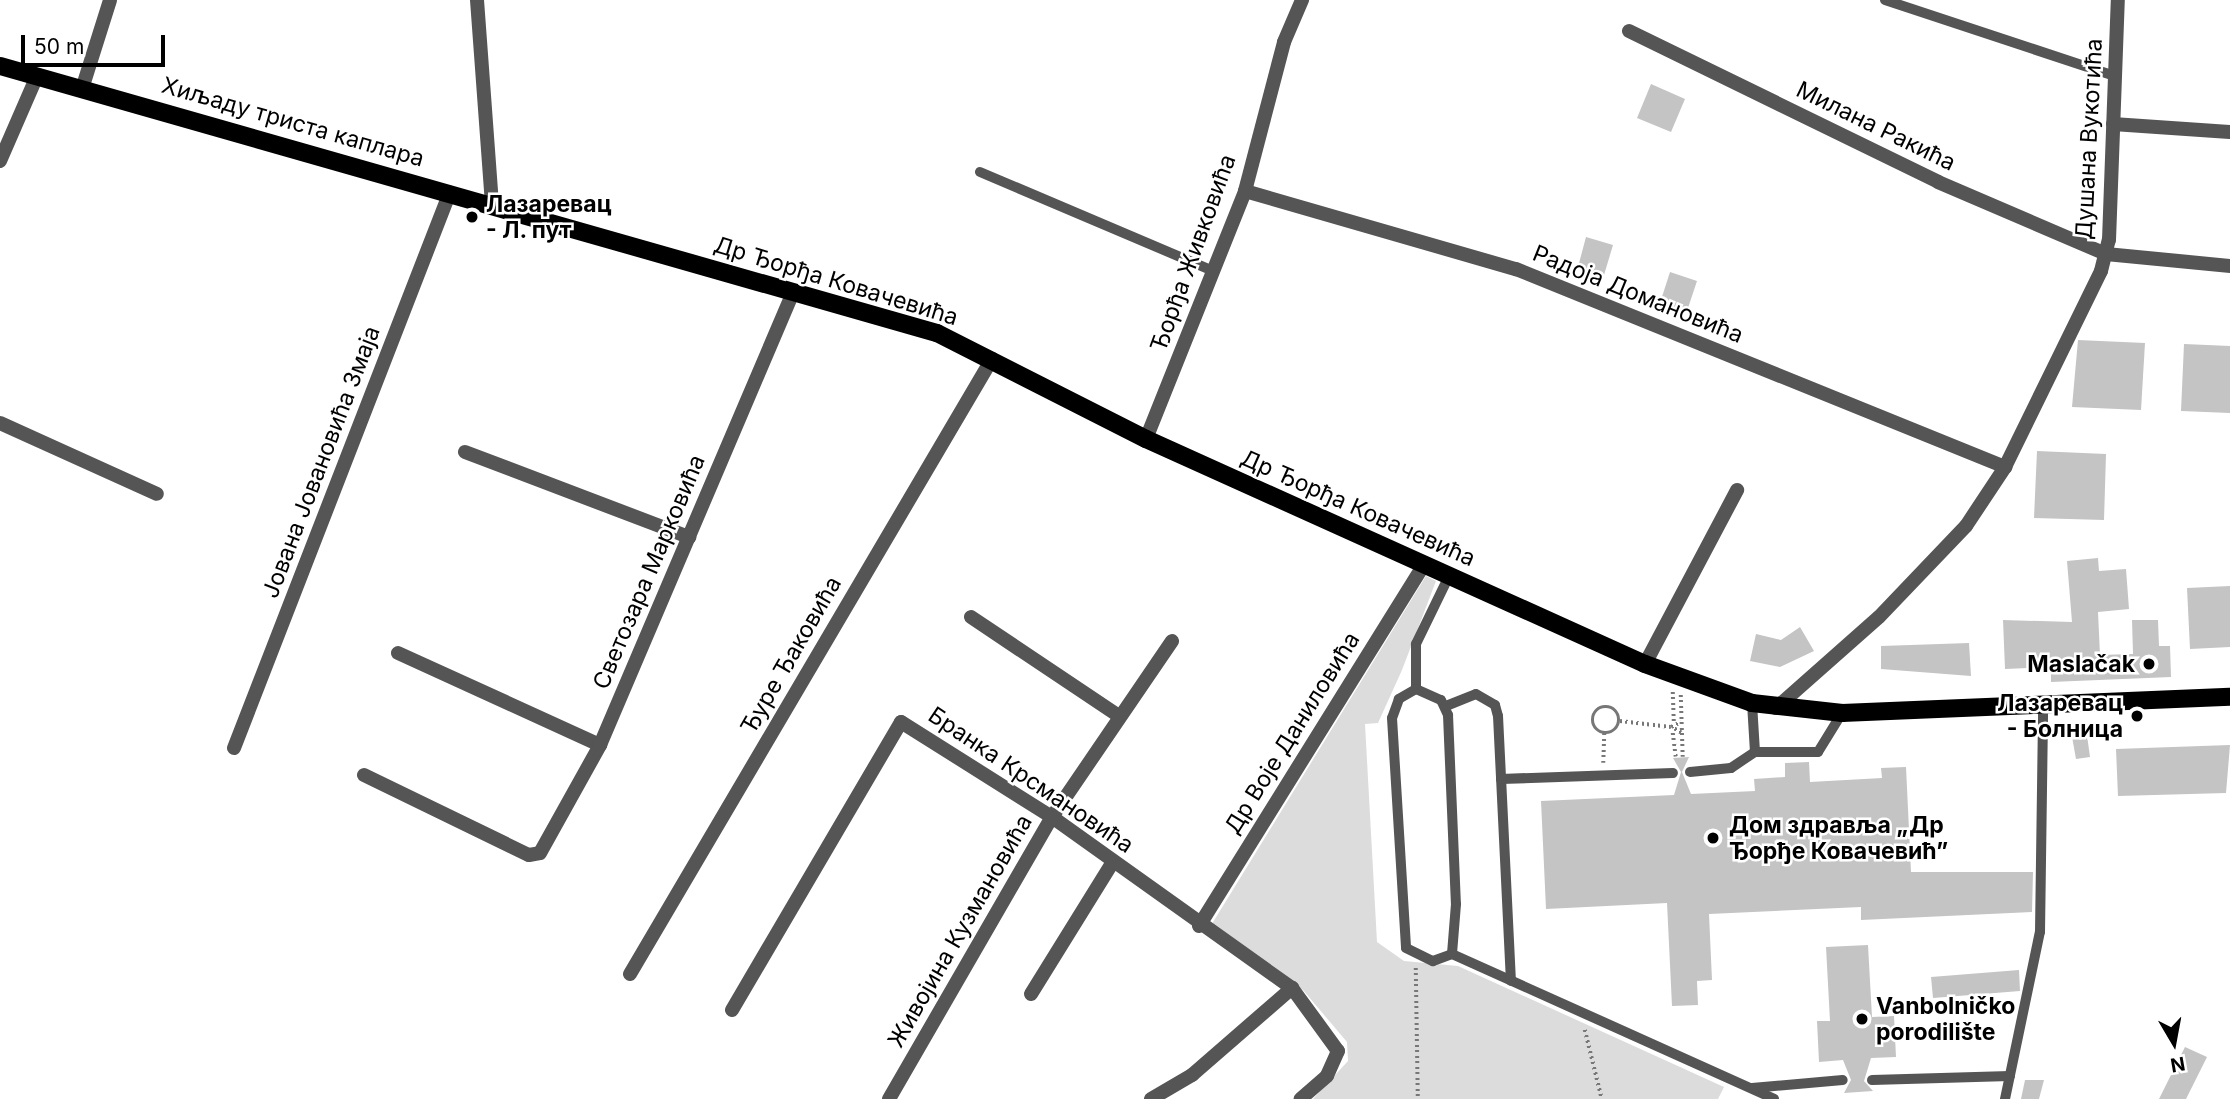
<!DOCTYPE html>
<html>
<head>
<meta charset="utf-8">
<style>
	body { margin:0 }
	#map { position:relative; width:2230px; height:1099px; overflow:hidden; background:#fff; font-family:Inter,sans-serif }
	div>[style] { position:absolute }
	.green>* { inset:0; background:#dcdcdc }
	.building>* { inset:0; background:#c4c4c4 }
	.path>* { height:3.5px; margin-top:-1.75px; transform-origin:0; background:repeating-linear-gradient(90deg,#777 0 2px,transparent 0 5.5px) }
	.path>.ring { margin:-1.75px; padding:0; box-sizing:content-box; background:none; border:3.5px solid #777; border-radius:50% }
	.service>* { height:10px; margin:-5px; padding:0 5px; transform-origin:5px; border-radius:5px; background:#555 }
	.minor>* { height:14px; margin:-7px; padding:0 7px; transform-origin:7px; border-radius:7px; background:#555 }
	.tertiary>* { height:14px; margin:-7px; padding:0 7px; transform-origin:7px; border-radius:7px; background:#555 }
	.primary>* { height:18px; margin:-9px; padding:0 9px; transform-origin:9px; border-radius:9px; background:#000 }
	.dots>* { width:19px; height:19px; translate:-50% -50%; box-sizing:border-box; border:4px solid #fff; border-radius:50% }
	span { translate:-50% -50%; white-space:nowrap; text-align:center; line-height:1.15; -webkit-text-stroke:5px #fff; paint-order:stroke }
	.street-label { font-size:23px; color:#000 }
	.poi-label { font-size:23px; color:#000; font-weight:700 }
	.left { translate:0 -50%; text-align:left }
	.right { translate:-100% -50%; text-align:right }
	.north { position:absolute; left:2139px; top:1008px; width:70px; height:70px; -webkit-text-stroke:5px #fff; paint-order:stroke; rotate:170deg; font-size:19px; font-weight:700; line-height:28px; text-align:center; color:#000 }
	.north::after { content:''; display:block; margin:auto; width:24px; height:32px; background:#000; clip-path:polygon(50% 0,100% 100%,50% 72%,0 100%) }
	.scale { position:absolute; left:21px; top:35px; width:144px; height:32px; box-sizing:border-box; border:4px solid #000; border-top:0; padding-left:9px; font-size:21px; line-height:24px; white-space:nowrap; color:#000; -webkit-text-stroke:5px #fff; paint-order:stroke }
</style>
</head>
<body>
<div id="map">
	<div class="green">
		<div style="clip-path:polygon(1426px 576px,1436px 581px,1402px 670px,1378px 723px,1365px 724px,1377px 942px,1404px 961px,1458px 966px,1724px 1087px,1718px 1099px,1313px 1099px,1348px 1061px,1347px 1042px,1303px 990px,1210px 927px)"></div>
	</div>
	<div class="building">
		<div style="clip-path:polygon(1651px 84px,1685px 99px,1671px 132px,1637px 118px)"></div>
		<div style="clip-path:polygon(1586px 237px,1613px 245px,1604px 275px,1578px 267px)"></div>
		<div style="clip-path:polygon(1670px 272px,1697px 281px,1687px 311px,1660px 303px)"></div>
		<div style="clip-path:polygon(2078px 340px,2145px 343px,2141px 410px,2072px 407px)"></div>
		<div style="clip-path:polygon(2184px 344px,2230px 346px,2230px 413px,2181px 411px)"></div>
		<div style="clip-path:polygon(2037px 451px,2106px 454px,2104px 520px,2034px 518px)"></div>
		<div style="clip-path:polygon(2098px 558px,2099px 571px,2126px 569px,2129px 609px,2098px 612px,2100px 655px,2133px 654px,2132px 620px,2158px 620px,2159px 646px,2170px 646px,2171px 677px,2051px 682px,2051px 667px,2005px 669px,2003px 620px,2072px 622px,2067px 561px)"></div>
		<div style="clip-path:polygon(2230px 586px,2230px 647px,2190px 649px,2187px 588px)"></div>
		<div style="clip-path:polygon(1800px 627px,1814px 651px,1780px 667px,1750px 661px,1756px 634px,1781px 640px)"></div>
		<div style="clip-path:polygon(1969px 643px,1971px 676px,1881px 669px,1881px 646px)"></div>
		<div style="clip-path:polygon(2086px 728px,2090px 757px,2076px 759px,2071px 731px)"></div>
		<div style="clip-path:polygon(2230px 745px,2226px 793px,2118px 796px,2116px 749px)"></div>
		<div style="clip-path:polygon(1689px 757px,1682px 772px,1691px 794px,1755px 791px,1754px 779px,1785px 777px,1785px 763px,1809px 762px,1810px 782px,1882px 778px,1881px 768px,1906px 767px,1911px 872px,2033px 872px,2032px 912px,1861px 920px,1861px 907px,1709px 914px,1712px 980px,1697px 981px,1698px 1005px,1672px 1006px,1667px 903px,1546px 909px,1541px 801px,1674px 795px,1681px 772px,1673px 758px)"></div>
		<div style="clip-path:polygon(1868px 945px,1872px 1017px,1894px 1016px,1896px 1057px,1871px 1058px,1864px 1081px,1873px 1091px,1844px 1093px,1851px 1080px,1843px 1060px,1819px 1062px,1817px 1021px,1830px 1021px,1826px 947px)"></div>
		<div style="clip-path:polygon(2019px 970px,2020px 991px,1933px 998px,1931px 977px)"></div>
		<div style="clip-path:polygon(2185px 1047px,2207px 1057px,2186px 1099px,2159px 1099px)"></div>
		<div style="clip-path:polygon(2025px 1080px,2044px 1080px,2039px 1099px,2021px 1099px)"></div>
	</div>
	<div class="path">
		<div style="left:1673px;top:692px;width:30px;rotate:88deg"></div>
		<div style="left:1681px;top:695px;width:62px;rotate:88.2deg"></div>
		<div class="ring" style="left:1593px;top:707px;width:22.5px;height:22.5px"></div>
		<div style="left:1620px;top:721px;width:51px;rotate:6.7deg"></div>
		<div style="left:1673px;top:733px;width:24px;rotate:83deg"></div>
		<div style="left:1681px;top:733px;width:12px;rotate:-149deg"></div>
		<div style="left:1671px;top:727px;width:11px;rotate:-27deg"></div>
		<div style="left:1603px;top:763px;width:30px;rotate:-88deg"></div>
		<div style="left:1416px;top:968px;width:131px;rotate:89.1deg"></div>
		<div style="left:1585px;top:1030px;width:71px;rotate:76.2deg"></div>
	</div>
	<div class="service">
		<div style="left:1885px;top:0;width:242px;rotate:18.3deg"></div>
		<div style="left:980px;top:172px;width:253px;rotate:23deg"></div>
		<div style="left:1449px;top:576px;width:76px;rotate:115.9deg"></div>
		<div style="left:1416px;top:644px;width:45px;rotate:90deg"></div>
		<div style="left:1416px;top:689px;width:20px;rotate:150deg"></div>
		<div style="left:1399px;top:699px;width:20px;rotate:110deg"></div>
		<div style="left:1392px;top:718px;width:230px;rotate:86.5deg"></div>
		<div style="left:1406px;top:948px;width:30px;rotate:26deg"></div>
		<div style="left:1433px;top:961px;width:20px;rotate:-20deg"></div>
		<div style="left:1452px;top:954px;width:353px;rotate:24.2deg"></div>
		<div style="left:1416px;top:689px;width:27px;rotate:24deg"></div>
		<div style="left:1441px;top:700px;width:17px;rotate:65deg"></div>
		<div style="left:1448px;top:715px;width:189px;rotate:87.6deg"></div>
		<div style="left:1456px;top:904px;width:50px;rotate:94.6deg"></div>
		<div style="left:1752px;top:703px;width:49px;rotate:86.5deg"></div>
		<div style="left:1446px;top:706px;width:32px;rotate:-22deg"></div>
		<div style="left:1476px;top:694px;width:22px;rotate:30deg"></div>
		<div style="left:1495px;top:705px;width:11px;rotate:75deg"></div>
		<div style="left:1498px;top:716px;width:265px;rotate:87.2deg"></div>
		<div style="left:1690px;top:772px;width:41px;rotate:-5.6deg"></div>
		<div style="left:1731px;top:768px;width:29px;rotate:-34deg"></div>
		<div style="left:1755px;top:752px;width:63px"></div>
		<div style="left:1818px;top:752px;width:46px;rotate:-58.4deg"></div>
		<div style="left:1501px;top:779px;width:172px;rotate:-2deg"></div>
		<div style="left:1872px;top:1080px;width:138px;rotate:-1.7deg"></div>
		<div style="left:1752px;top:1088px;width:91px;rotate:-5deg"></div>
		<div style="left:2005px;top:1099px;width:171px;rotate:-78.2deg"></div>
		<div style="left:2040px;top:932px;width:229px;rotate:-89.2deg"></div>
	</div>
	<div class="minor">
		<div style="left:1629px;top:31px;width:344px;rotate:26deg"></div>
		<div style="left:1938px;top:182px;width:183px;rotate:23.2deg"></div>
		<div style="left:2106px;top:254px;width:125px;rotate:5.5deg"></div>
		<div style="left:82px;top:89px;width:93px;rotate:-72.5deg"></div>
		<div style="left:2113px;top:124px;width:117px;rotate:3.9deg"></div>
		<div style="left:0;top:161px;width:93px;rotate:-66.5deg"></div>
		<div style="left:1245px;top:191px;width:282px;rotate:16.1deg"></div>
		<div style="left:1516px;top:269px;width:528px;rotate:22.04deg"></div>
		<div style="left:0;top:423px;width:172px;rotate:24.3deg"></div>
		<div style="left:1146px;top:439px;width:267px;rotate:-68.2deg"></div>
		<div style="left:1245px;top:191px;width:154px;rotate:-75.3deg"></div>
		<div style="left:1284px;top:42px;width:46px;rotate:-66.8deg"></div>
		<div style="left:465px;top:452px;width:240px;rotate:20.8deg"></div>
		<div style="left:971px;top:617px;width:178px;rotate:33.8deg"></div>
		<div style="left:398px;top:653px;width:222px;rotate:24.5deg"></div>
		<div style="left:1645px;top:664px;width:197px;rotate:-62.1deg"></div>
		<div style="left:1776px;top:708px;width:137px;rotate:-41.5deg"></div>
		<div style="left:1879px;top:617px;width:126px;rotate:-46.3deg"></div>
		<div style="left:1966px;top:526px;width:71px;rotate:-56.5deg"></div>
		<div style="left:2005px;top:467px;width:218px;rotate:-63.9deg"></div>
		<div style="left:2101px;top:271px;width:32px;rotate:-76deg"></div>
		<div style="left:2109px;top:240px;width:240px;rotate:-87.9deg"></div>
		<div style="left:234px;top:748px;width:596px;rotate:-68.77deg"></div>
		<div style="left:364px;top:775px;width:183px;rotate:25.9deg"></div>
		<div style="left:529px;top:855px;width:11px;rotate:-10deg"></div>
		<div style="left:540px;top:853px;width:124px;rotate:-60.9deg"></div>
		<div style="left:600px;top:745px;width:491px;rotate:-66.9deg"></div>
		<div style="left:1199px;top:926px;width:425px;rotate:-58.1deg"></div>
		<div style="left:630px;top:974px;width:714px;rotate:-59.52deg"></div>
		<div style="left:1031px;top:994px;width:155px;rotate:-58.2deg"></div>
		<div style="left:732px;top:1010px;width:334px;rotate:-59.6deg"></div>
		<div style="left:901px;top:722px;width:178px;rotate:32.2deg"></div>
		<div style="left:1052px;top:817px;width:295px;rotate:35.5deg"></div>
		<div style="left:1292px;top:988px;width:78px;rotate:53.9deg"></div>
		<div style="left:1338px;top:1051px;width:27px;rotate:114deg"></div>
		<div style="left:1327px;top:1076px;width:35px;rotate:139deg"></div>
		<div style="left:889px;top:1099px;width:326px;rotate:-60deg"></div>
		<div style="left:1052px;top:817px;width:213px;rotate:-55.7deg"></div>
		<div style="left:1151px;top:1099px;width:48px;rotate:-30.3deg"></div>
		<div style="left:1192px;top:1075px;width:133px;rotate:-41deg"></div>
	</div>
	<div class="tertiary">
		<div style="left:477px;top:0;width:205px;rotate:85.8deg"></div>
	</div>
	<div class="primary">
		<div style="left:0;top:66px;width:974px;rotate:15.91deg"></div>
		<div style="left:937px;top:333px;width:234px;rotate:26.9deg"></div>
		<div style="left:1146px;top:439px;width:547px;rotate:24.27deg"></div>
		<div style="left:1645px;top:664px;width:114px;rotate:20deg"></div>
		<div style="left:1752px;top:703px;width:91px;rotate:6.3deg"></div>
		<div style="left:1842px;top:713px;width:388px;rotate:-2.4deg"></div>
	</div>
	<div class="dots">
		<div style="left:472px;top:217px;background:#000"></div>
		<div style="left:2149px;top:664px;background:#000"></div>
		<div style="left:2137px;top:716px;background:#000"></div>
		<div style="left:1713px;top:838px;background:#000"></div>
		<div style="left:1862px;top:1019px;background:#000"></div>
	</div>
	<div class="street-label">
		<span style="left:293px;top:122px;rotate:16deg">Хиљаду триста каплара</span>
		<span style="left:1876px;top:126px;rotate:26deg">Милана Ракића</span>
		<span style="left:2089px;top:139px;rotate:-87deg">Душана Вукотића</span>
		<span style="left:1193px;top:253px;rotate:-70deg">Ђорђа Живковића</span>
		<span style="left:836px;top:281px;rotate:17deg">Др Ђорђа Ковачевића</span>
		<span style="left:1638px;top:294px;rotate:22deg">Радоја Домановића</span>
		<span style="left:321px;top:462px;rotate:-69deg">Јована Јовановића Змаја</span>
		<span style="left:1358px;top:508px;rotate:24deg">Др Ђорђа Ковачевића</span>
		<span style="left:649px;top:572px;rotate:-67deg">Светозара Марковића</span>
		<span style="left:791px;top:655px;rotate:-60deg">Ђуре Ђаковића</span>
		<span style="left:1292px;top:733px;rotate:-58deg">Др Воје Даниловића</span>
		<span style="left:1031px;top:780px;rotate:34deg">Бранка Крсмановића</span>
		<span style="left:960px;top:931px;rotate:-60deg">Живојина Кузмановића</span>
	</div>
	<div class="poi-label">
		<span class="left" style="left:486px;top:217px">Лазаревац<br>- Л. пут</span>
		<span class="right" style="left:2135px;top:664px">Maslačak</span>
		<span class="right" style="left:2123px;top:716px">Лазаревац<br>- Болница</span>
		<span class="left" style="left:1729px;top:838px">Дом здравља „Др<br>Ђорђе Ковачевић”</span>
		<span class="left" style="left:1876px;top:1019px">Vanbolničko<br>porodilište</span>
	</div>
	<div class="north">N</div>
	<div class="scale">50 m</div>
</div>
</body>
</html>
